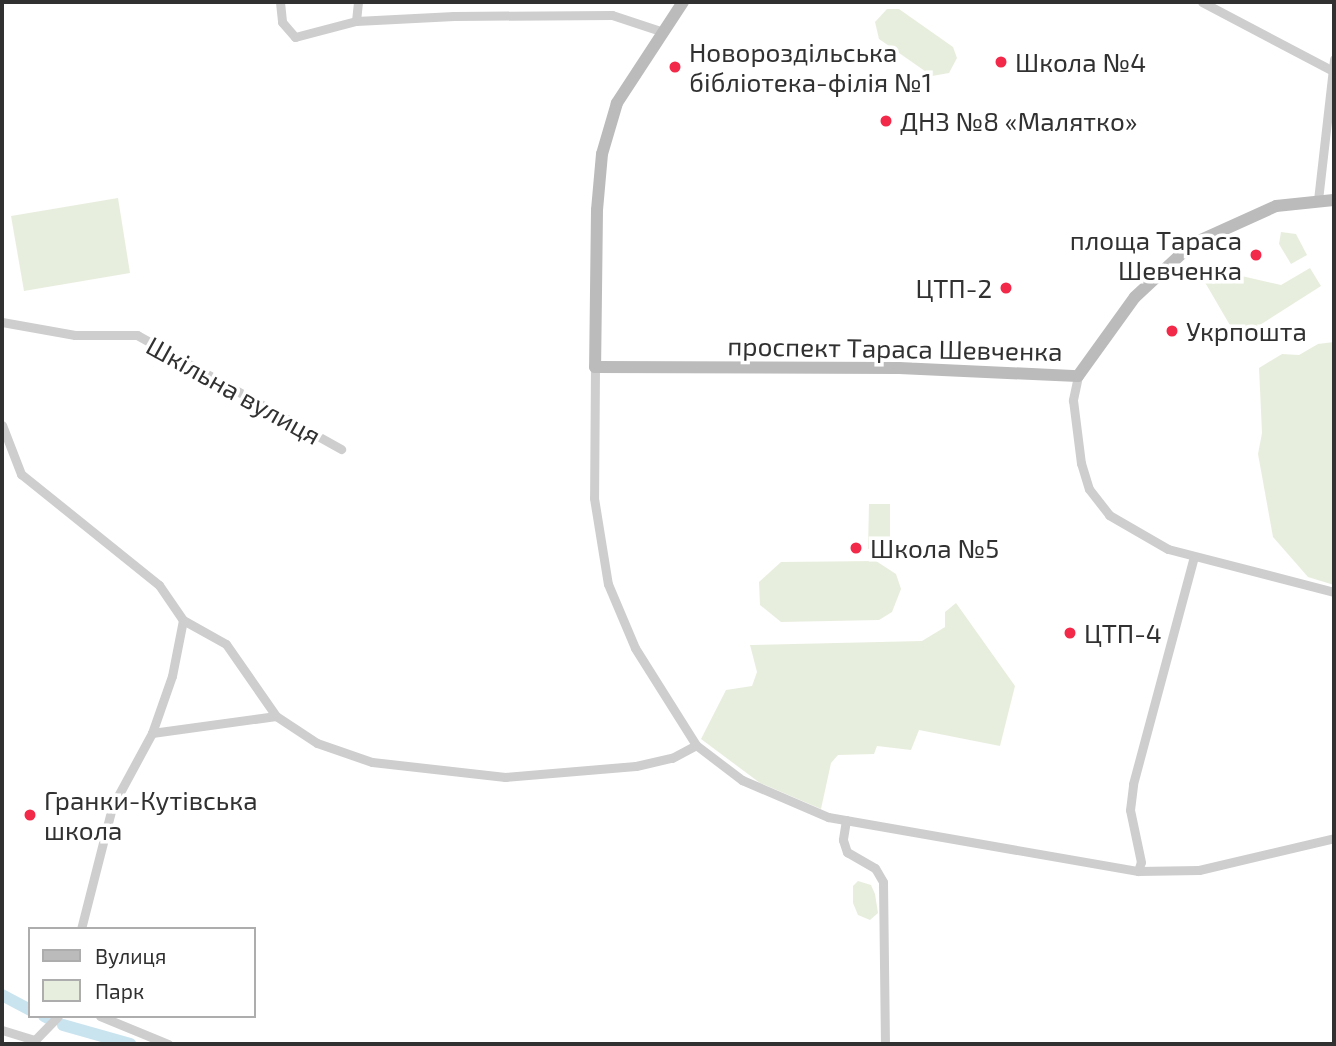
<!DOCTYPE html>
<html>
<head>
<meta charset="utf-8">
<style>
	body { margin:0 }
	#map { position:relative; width:1336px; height:1046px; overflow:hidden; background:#fff; font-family:"Exo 2",sans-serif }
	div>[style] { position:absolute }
	.green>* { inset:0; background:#e8eede }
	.river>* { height:12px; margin:-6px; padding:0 6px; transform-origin:6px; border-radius:6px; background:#cae4ef }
	.street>* { height:9px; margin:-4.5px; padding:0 4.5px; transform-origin:4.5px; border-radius:4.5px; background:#cecece }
	.secondary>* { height:12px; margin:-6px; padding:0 6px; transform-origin:6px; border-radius:6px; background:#bbb }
	.dots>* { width:19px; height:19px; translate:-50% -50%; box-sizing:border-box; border:4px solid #fff; border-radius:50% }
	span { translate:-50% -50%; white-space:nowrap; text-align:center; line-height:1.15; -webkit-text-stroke:7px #fff; paint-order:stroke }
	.poi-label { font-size:26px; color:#313131 }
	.left { translate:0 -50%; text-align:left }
	.right { translate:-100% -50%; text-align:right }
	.street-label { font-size:26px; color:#313131 }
	.frame { position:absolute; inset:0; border:4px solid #313131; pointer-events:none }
	.legend { position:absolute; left:28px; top:927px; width:228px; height:91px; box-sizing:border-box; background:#fff; border:2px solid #adadad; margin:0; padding:9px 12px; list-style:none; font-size:21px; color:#313131 }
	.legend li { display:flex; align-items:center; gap:14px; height:35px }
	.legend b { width:35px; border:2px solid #adadad }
</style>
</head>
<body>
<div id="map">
	<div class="green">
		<div style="clip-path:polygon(887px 9px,899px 9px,953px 47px,957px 58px,949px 73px,932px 76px,879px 39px,875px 22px)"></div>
		<div style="clip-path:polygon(118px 198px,130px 273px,24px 291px,11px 216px)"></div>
		<div style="clip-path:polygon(1281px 232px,1296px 234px,1307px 255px,1291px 264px,1279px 244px)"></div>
		<div style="clip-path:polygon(1227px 266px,1233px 274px,1281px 285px,1310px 268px,1321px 286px,1238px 339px,1203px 279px)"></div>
		<div style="clip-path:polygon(1334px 342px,1334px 585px,1308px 577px,1273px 537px,1258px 454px,1262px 433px,1259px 368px,1282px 354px,1299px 355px,1318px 344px)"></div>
		<div style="clip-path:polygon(869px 504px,890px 504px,890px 549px,868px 549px)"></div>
		<div style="clip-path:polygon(876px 561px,896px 574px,901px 589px,892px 612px,879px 620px,781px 622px,760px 605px,759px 582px,781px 562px)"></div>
		<div style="clip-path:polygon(956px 603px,1015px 686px,1000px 746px,919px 730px,911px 750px,877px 746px,874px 754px,838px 755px,831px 763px,821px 809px,760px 783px,701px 739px,726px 690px,752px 686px,757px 672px,750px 645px,922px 641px,945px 627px,945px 612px)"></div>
		<div style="clip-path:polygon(858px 881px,871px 885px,875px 894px,878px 913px,870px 920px,858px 915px,853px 903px,853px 886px)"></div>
	</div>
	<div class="river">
		<div style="left:2px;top:995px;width:32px;rotate:28deg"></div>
		<div style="left:44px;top:1016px;width:4px;rotate:27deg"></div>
		<div style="left:63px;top:1025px;width:70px;rotate:15.8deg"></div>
	</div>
	<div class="street">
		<div style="left:280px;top:2px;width:20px;rotate:84deg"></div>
		<div style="left:282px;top:22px;width:20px;rotate:49deg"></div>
		<div style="left:295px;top:37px;width:63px;rotate:-14.7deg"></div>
		<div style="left:356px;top:21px;width:98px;rotate:-2.9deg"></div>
		<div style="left:454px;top:16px;width:158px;rotate:-0.4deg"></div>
		<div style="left:612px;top:15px;width:51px;rotate:18.4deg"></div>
		<div style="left:1202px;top:2px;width:146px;rotate:27.8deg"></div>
		<div style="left:356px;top:21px;width:19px;rotate:-84deg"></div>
		<div style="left:1318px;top:200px;width:142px;rotate:-83.5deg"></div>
		<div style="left:2px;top:322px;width:74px;rotate:10.1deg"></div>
		<div style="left:75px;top:335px;width:62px"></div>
		<div style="left:137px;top:335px;width:234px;rotate:29.2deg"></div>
		<div style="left:595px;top:367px;width:131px;rotate:90.4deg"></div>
		<div style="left:594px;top:498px;width:87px;rotate:80.8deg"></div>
		<div style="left:608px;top:584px;width:69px;rotate:67.1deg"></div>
		<div style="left:635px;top:648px;width:115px;rotate:57.8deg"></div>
		<div style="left:696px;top:745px;width:58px;rotate:37.3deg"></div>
		<div style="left:742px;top:780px;width:94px;rotate:23.3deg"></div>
		<div style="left:828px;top:817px;width:315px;rotate:9.9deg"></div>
		<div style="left:1138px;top:871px;width:61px;rotate:-0.9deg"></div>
		<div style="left:1199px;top:870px;width:139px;rotate:-13.3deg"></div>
		<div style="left:1078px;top:376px;width:25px;rotate:102deg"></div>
		<div style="left:1073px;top:400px;width:64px;rotate:82.8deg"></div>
		<div style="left:1081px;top:463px;width:27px;rotate:73deg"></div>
		<div style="left:1089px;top:489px;width:33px;rotate:52deg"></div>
		<div style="left:1109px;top:515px;width:68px;rotate:30deg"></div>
		<div style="left:1168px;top:549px;width:171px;rotate:14.5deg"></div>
		<div style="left:2px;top:425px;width:53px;rotate:68.8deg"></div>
		<div style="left:21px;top:474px;width:177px;rotate:38.8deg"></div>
		<div style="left:159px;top:585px;width:42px;rotate:55.6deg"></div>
		<div style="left:183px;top:620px;width:49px;rotate:29.2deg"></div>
		<div style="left:226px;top:644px;width:88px;rotate:55.2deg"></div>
		<div style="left:276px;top:716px;width:49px;rotate:33.4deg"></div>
		<div style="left:317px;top:743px;width:58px;rotate:19.1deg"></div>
		<div style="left:372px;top:762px;width:134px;rotate:6.4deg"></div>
		<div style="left:505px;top:777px;width:131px;rotate:-4.8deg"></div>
		<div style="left:636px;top:766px;width:37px;rotate:-13deg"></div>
		<div style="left:672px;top:758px;width:27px;rotate:-28deg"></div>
		<div style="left:152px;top:733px;width:125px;rotate:-7.8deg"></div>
		<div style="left:846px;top:820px;width:20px;rotate:99deg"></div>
		<div style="left:843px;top:840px;width:13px;rotate:72deg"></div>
		<div style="left:847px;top:852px;width:32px;rotate:30deg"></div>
		<div style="left:875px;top:868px;width:16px;rotate:60deg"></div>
		<div style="left:883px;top:882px;width:162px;rotate:89.3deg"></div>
		<div style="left:1138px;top:871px;width:9px;rotate:-72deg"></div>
		<div style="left:1141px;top:862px;width:53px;rotate:-101.9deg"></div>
		<div style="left:1130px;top:810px;width:26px;rotate:-83deg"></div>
		<div style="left:1133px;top:784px;width:235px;rotate:-75deg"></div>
		<div style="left:81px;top:929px;width:126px;rotate:-75.7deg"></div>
		<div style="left:112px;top:807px;width:84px;rotate:-61.6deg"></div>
		<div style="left:152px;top:733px;width:60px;rotate:-70.7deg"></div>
		<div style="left:172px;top:676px;width:57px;rotate:-78.9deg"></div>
		<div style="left:100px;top:1016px;width:74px;rotate:22.4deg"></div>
		<div style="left:2px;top:1030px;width:34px;rotate:17deg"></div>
		<div style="left:35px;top:1040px;width:33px;rotate:-46deg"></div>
	</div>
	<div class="secondary">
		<div style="left:683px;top:2px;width:121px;rotate:123.2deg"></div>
		<div style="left:617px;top:103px;width:53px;rotate:106.4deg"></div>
		<div style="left:602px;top:154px;width:56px;rotate:95.1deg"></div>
		<div style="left:597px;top:210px;width:157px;rotate:90.7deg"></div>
		<div style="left:595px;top:367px;width:304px;rotate:0.2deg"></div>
		<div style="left:899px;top:368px;width:179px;rotate:2.6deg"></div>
		<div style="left:1078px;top:376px;width:97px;rotate:-54.2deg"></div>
		<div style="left:1135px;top:297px;width:78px;rotate:-42.9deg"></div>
		<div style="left:1192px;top:244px;width:92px;rotate:-24.3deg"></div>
		<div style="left:1276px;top:206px;width:58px;rotate:-5.9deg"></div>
	</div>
	<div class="dots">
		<div style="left:1001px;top:62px;background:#f22948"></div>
		<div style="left:675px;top:67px;background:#f22948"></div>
		<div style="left:886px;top:121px;background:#f22948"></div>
		<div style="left:1256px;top:255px;background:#f22948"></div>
		<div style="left:1006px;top:288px;background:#f22948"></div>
		<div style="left:1172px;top:331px;background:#f22948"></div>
		<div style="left:856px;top:548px;background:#f22948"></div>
		<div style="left:1070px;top:633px;background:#f22948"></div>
		<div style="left:30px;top:815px;background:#f22948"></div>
	</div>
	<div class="poi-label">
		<span class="left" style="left:689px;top:67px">Новороздільська<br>бібліотека-філія №1</span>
		<span class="left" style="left:1015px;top:62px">Школа №4</span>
		<span class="left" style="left:900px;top:121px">ДНЗ №8 «Малятко»</span>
		<span class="right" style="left:1242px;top:255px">площа Тараса<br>Шевченка</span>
		<span class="right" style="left:992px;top:288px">ЦТП-2</span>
		<span class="left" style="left:1186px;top:331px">Укрпошта</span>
		<span class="left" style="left:870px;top:548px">Школа №5</span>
		<span class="left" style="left:1084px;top:633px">ЦТП-4</span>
		<span class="left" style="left:44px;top:815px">Гранки-Кутівська<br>школа</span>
	</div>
	<div class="street-label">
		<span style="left:895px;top:348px;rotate:1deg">проспект Тараса Шевченка</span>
		<span style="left:234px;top:390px;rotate:29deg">Шкільна вулиця</span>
	</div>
	<div class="frame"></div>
	<ul class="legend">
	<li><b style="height:9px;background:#bbb"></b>Вулиця</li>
	<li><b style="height:19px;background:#e8eede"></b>Парк</li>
	</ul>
</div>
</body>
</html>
